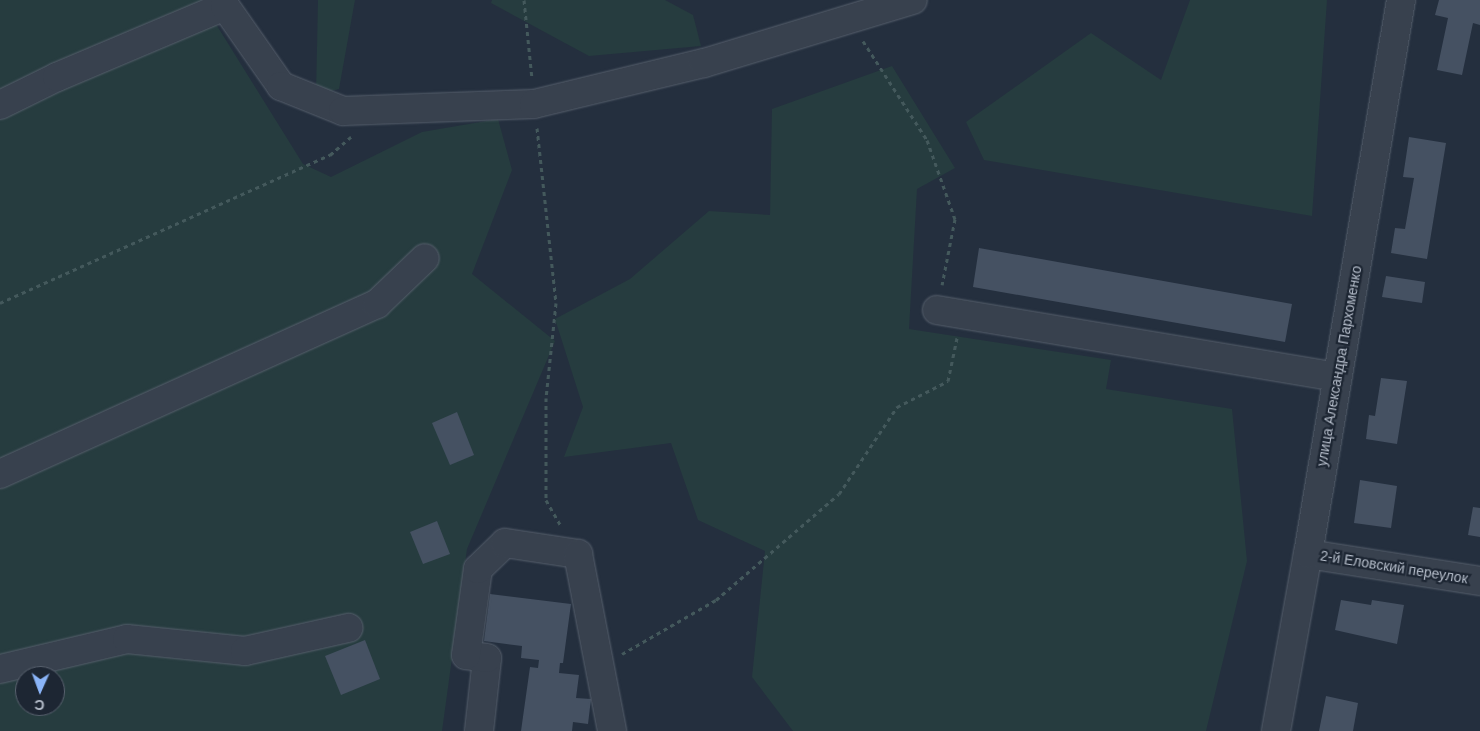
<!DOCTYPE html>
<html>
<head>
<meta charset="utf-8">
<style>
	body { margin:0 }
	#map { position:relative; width:1480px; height:731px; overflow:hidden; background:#242f3e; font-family:Helvetica,sans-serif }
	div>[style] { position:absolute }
	.green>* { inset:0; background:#263c3f }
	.building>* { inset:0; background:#455162 }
	.path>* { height:3px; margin-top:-1.5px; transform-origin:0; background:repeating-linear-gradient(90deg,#44595c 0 4px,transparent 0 8px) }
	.roads { filter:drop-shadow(0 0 1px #565f6c) drop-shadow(0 0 1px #565f6c) }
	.minor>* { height:28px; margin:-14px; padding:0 14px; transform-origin:14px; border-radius:14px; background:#38414e }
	span { translate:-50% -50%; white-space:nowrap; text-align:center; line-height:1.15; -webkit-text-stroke:4.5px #1d2633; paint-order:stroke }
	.street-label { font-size:14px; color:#b4bcc9 }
	.north { position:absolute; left:15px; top:666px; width:50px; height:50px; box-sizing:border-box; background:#1d2633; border:1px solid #59626f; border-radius:50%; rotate:182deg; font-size:14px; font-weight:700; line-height:20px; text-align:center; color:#b4bcc9 }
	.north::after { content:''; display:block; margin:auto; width:18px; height:22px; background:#8ab4f8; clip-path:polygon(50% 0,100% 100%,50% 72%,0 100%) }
</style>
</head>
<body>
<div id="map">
	<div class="green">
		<div style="clip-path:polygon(evenodd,0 0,201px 0,303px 164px,331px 177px,422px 132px,498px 119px,512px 170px,472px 274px,555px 341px,467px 549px,442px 731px,0 731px,0 0,25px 676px,55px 676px,55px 706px,25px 706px,25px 676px)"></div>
		<div style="clip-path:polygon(318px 0,355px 0,339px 89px,316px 95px)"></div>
		<div style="clip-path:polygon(492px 0,665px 0,693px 15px,701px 46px,589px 56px,491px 3px)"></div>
		<div style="clip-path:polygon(1190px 0,1327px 0,1312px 216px,984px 160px,966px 122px,1091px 33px,1161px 80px)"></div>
		<div style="clip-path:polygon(892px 66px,955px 168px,917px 189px,909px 329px,1111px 360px,1106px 389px,1232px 409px,1247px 561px,1206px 731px,793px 731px,752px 677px,765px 551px,698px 520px,671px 443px,564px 457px,583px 407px,555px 319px,630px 279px,709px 211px,770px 215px,772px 109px)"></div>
	</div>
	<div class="building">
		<div style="clip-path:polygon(1439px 0,1480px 0,1480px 25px,1473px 23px,1462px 75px,1437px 70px,1448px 18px,1435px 15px)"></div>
		<div style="clip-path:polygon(1409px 137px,1446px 143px,1427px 259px,1391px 253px,1395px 228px,1405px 229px,1414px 178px,1403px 177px)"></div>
		<div style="clip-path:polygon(979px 248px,1292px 304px,1285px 342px,973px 287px)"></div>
		<div style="clip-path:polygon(1386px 276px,1425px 282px,1422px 303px,1382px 297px)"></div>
		<div style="clip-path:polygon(1381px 378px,1407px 381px,1397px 444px,1366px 439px,1369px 415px,1375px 416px)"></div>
		<div style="clip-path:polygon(457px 412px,474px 455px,450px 465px,432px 423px)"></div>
		<div style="clip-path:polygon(1360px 480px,1397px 486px,1391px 528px,1354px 523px)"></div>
		<div style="clip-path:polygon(1473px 507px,1480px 508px,1480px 537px,1468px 535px)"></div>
		<div style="clip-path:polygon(437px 521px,450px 554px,423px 564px,410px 532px)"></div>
		<div style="clip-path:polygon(490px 594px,571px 604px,563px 663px,560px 663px,559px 673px,579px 675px,576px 698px,591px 699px,588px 724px,573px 722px,572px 731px,521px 731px,530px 667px,538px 668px,539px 660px,521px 658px,522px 646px,484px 641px)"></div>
		<div style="clip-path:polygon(1341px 600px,1371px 605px,1372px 600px,1404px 605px,1397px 644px,1335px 630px)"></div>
		<div style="clip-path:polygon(365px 640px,380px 679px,341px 695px,325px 656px)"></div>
		<div style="clip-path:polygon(1326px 696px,1358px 703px,1353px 731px,1319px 731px)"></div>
	</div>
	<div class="path">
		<div style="left:524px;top:0;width:79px;rotate:84.2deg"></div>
		<div style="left:863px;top:41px;width:118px;rotate:57.1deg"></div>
		<div style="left:927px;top:140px;width:84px;rotate:70.5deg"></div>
		<div style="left:955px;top:219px;width:67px;rotate:101.1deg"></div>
		<div style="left:537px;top:128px;width:176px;rotate:83.8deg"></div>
		<div style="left:556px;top:303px;width:96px;rotate:96deg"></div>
		<div style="left:546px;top:398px;width:102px;rotate:90deg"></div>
		<div style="left:546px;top:500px;width:30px;rotate:60deg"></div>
		<div style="left:0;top:303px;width:362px;rotate:-24.2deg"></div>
		<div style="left:330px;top:155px;width:28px;rotate:-41deg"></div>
		<div style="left:622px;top:654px;width:108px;rotate:-29.9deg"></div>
		<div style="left:716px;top:600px;width:162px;rotate:-40.8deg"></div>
		<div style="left:839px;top:494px;width:105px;rotate:-56.3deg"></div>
		<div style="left:897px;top:407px;width:57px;rotate:-27deg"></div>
		<div style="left:948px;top:381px;width:44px;rotate:-78.2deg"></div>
	</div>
	<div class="roads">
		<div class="minor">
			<div style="left:0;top:105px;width:64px;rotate:-26.2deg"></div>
			<div style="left:57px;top:77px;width:182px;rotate:-22.9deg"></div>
			<div style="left:225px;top:6px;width:98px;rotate:55deg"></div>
			<div style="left:281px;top:86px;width:67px;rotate:22deg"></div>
			<div style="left:343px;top:111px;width:191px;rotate:-2.1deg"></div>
			<div style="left:534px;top:104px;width:175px;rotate:-13.6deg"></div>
			<div style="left:704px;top:63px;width:218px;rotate:-16.8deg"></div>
			<div style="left:937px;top:310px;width:406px;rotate:9.5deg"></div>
			<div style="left:0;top:474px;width:414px;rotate:-24.3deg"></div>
			<div style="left:377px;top:304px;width:66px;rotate:-43.8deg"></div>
			<div style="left:1308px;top:554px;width:174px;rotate:8.9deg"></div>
			<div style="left:0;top:669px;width:130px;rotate:-13.3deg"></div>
			<div style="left:127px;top:639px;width:119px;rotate:5.8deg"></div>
			<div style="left:245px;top:651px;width:106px;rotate:-12.6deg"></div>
			<div style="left:479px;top:731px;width:73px;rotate:-83.7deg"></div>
			<div style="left:487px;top:658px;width:21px;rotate:-172deg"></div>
			<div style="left:466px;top:655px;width:87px;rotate:-82.1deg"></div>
			<div style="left:478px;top:569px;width:37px;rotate:-44deg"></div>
			<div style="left:505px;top:543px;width:74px;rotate:8.6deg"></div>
			<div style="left:578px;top:554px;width:180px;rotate:79.1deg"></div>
			<div style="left:1276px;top:731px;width:180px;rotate:-79.8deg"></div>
			<div style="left:1308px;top:554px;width:562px;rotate:-80.47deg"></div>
		</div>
	</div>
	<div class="street-label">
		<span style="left:1339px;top:366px;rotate:-80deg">улица Александра Пархоменко</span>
		<span style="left:1394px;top:567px;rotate:9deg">2-й Еловский переулок</span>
	</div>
	<div class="north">С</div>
</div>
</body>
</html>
